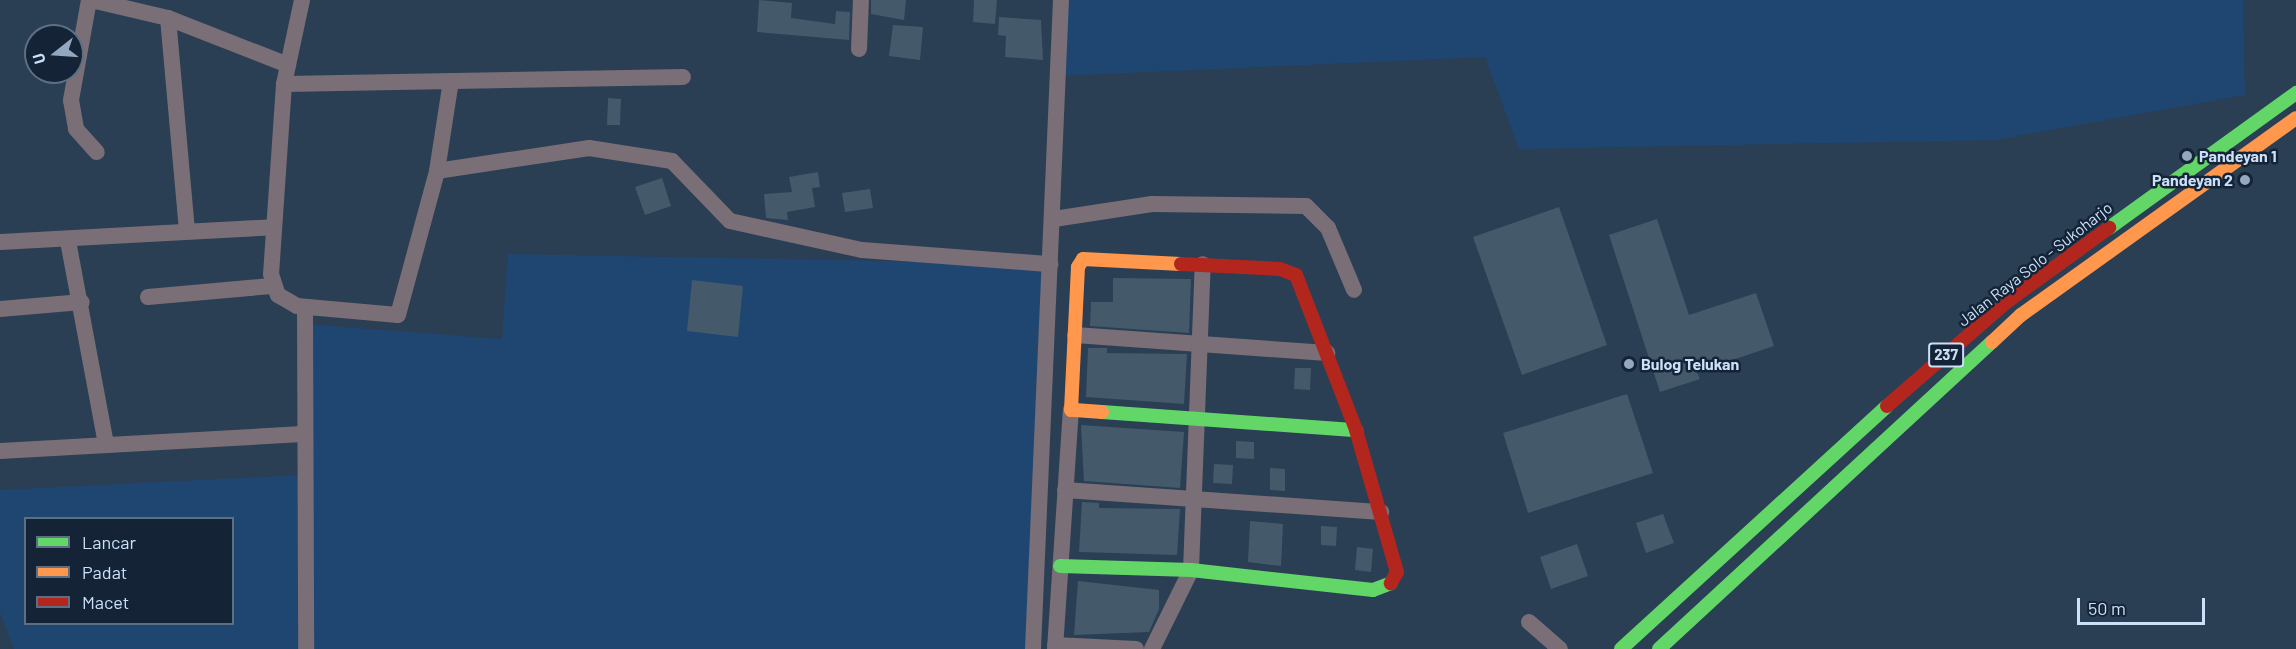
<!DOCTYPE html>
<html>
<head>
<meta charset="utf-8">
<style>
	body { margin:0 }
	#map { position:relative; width:2296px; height:649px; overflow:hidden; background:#2a3e54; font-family:Barlow,sans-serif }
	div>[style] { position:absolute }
	.built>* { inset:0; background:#1f4671 }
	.building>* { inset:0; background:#445a6a }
	.street>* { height:16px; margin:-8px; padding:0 8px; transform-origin:8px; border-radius:8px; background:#7a6e77 }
	.fast>* { height:14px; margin:-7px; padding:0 7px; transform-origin:7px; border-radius:7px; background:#63d668 }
	.slow>* { height:14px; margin:-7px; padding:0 7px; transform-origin:7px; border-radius:7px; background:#ff974d }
	.jam>* { height:14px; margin:-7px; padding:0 7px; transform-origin:7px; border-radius:7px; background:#b3261e }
	.dots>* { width:16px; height:16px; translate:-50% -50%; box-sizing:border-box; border:3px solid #142436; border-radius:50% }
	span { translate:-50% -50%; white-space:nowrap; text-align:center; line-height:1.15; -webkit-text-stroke:5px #142436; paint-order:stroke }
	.shield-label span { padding:2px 4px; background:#142436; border:2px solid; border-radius:4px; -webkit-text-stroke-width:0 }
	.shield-label { font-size:15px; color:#cbe0f9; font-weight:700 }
	.poi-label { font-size:16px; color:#cbe0f9; font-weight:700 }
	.left { translate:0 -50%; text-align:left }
	.right { translate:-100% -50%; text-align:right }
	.street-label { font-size:16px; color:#cbe0f9 }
	.legend { position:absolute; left:24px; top:517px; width:210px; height:108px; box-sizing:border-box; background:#142436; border:2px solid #5d6f84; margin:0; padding:8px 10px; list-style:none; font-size:18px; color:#cbe0f9 }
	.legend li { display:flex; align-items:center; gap:12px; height:30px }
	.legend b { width:30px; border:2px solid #5d6f84 }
	.north { position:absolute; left:24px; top:24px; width:60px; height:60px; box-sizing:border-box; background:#142436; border:2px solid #5d6f84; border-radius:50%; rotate:253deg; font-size:16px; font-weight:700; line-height:24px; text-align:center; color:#cbe0f9 }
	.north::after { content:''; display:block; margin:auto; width:21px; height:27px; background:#93a7bf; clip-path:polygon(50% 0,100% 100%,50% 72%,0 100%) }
	.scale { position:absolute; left:2077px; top:598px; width:128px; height:27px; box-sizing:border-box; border:3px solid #cbe0f9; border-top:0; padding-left:8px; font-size:18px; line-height:21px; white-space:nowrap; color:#cbe0f9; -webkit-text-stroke:4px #142436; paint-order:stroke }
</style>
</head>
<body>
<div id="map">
	<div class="built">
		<div style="clip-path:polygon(1061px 0,2243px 0,2245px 95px,1995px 140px,1519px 149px,1485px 57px,1059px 76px)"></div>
		<div style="clip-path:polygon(evenodd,508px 254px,1050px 264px,1033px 649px,14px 649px,0 612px,0 490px,302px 475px,304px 324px,502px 339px,508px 254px,26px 518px,232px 518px,232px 624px,26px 624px,26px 518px)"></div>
	</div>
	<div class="building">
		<div style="clip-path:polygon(759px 0,792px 3px,791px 18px,835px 24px,836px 11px,850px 12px,849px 40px,757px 32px)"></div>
		<div style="clip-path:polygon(871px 0,906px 0,904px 20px,871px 14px)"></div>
		<div style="clip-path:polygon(974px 0,997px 0,995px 24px,973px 22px)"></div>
		<div style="clip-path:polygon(999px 17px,1041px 20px,1043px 60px,1005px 57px,1006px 36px,998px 35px)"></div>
		<div style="clip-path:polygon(893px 25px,923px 27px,920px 60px,889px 56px)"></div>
		<div style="clip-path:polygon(608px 98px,621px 99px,620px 125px,607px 125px)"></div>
		<div style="clip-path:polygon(818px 172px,820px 187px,812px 188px,815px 207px,787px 212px,788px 220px,766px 218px,764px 194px,792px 192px,789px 177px)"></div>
		<div style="clip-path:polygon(662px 178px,671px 206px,645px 215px,635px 187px)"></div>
		<div style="clip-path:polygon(870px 189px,873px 208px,845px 212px,842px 193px)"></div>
		<div style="clip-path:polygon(1559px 207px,1607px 345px,1522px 375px,1473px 237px)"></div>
		<div style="clip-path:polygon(1657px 219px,1689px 315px,1756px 293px,1774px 346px,1697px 372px,1700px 379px,1660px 392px,1609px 235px)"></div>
		<div style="clip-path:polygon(1113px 278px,1191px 279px,1189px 333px,1090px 326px,1091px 302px,1113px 302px)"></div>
		<div style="clip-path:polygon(692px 280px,743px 286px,738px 337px,687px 331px)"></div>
		<div style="clip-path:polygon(1088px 348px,1107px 348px,1107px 353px,1187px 354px,1184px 404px,1086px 397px)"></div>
		<div style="clip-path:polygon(1295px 368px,1311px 368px,1310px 390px,1294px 389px)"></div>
		<div style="clip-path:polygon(1627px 394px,1653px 473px,1528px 513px,1503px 433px)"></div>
		<div style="clip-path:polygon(1081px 425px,1184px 432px,1180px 488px,1084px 481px)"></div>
		<div style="clip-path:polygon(1236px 441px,1254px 442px,1254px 459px,1236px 458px)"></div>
		<div style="clip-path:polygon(1214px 464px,1233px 465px,1232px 484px,1213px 483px)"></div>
		<div style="clip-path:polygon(1270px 468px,1285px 469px,1285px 491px,1270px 490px)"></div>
		<div style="clip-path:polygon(1082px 502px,1099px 503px,1099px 508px,1180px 509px,1177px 555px,1079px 552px)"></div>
		<div style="clip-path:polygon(1663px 514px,1674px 543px,1646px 553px,1636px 523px)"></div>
		<div style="clip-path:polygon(1250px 521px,1283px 524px,1281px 566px,1248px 562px)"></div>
		<div style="clip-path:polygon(1321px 526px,1337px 527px,1336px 546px,1321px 545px)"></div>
		<div style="clip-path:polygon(1577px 544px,1588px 576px,1551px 589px,1540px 557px)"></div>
		<div style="clip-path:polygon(1357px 547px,1373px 549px,1371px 572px,1355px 570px)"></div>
		<div style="clip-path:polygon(1078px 581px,1159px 590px,1159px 609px,1149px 632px,1074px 635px)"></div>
	</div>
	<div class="street">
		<div style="left:89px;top:0;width:102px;rotate:100.2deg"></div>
		<div style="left:71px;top:100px;width:29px;rotate:80deg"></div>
		<div style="left:76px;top:129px;width:31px;rotate:48deg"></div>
		<div style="left:91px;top:0;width:79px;rotate:13.2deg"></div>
		<div style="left:168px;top:18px;width:129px;rotate:21.4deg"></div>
		<div style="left:302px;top:0;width:86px;rotate:102.1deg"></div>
		<div style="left:284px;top:84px;width:190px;rotate:93.9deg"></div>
		<div style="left:271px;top:274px;width:22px;rotate:72deg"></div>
		<div style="left:278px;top:295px;width:22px;rotate:30deg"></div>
		<div style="left:297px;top:306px;width:101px;rotate:5.1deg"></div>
		<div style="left:398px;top:315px;width:149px;rotate:-74.8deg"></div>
		<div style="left:437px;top:171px;width:154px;rotate:-8.6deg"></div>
		<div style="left:589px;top:148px;width:84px;rotate:8.9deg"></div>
		<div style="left:672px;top:161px;width:83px;rotate:46deg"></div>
		<div style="left:730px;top:221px;width:135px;rotate:12.4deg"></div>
		<div style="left:862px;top:250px;width:189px;rotate:4.3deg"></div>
		<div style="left:168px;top:18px;width:213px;rotate:84.9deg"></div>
		<div style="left:859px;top:49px;width:49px;rotate:-87.7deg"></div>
		<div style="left:284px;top:84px;width:399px;rotate:-1deg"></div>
		<div style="left:437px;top:171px;width:91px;rotate:-81.2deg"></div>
		<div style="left:1054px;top:219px;width:99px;rotate:-8.7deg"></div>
		<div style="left:1152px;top:204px;width:154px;rotate:0.7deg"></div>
		<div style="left:1306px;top:206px;width:31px;rotate:45deg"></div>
		<div style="left:1328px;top:228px;width:67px;rotate:67.2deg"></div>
		<div style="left:68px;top:241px;width:207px;rotate:79.4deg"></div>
		<div style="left:0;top:242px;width:274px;rotate:-3.1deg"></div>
		<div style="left:148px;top:297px;width:124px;rotate:-5.1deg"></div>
		<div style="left:305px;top:308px;width:341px;rotate:89.8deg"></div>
		<div style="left:0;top:309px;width:82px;rotate:-4.9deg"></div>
		<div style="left:1075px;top:335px;width:253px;rotate:4.1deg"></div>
		<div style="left:0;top:451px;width:303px;rotate:-3.2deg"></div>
		<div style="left:1065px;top:490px;width:317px;rotate:4deg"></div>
		<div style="left:1529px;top:622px;width:41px;rotate:41.1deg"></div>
		<div style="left:1055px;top:645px;width:81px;rotate:2.8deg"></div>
		<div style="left:1033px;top:649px;width:650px;rotate:-87.53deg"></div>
		<div style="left:1055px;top:649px;width:240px;rotate:-86.2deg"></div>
		<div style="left:1152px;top:649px;width:88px;rotate:-63.7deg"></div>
		<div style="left:1191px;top:570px;width:306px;rotate:-87.8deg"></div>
	</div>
	<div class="fast">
		<div style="left:2109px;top:228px;width:231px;rotate:-35.8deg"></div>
		<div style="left:1102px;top:412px;width:255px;rotate:4.1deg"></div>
		<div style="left:1060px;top:566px;width:131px;rotate:1.7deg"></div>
		<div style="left:1191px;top:570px;width:183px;rotate:6.3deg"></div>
		<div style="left:1373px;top:590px;width:19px;rotate:-21deg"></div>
		<div style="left:1621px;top:649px;width:360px;rotate:-42.4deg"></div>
		<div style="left:1659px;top:649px;width:453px;rotate:-42.7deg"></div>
	</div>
	<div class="slow">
		<div style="left:1992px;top:342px;width:40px;rotate:-43deg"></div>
		<div style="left:2021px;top:315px;width:338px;rotate:-35.6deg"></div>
		<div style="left:1102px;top:412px;width:31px;rotate:-176deg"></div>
		<div style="left:1071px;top:410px;width:143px;rotate:-87.2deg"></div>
		<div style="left:1078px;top:267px;width:9px;rotate:-58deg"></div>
		<div style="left:1083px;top:259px;width:98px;rotate:2.9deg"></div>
	</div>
	<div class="jam">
		<div style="left:1181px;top:264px;width:99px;rotate:2.9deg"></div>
		<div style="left:1280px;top:269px;width:17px;rotate:21deg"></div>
		<div style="left:1296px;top:275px;width:166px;rotate:68.8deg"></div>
		<div style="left:1356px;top:430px;width:148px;rotate:73.9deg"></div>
		<div style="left:1397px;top:572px;width:13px;rotate:119deg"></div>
		<div style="left:1887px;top:406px;width:160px;rotate:-41deg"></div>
		<div style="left:2008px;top:301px;width:125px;rotate:-35.9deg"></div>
	</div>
	<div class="dots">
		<div style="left:2187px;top:156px;background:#93a7bf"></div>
		<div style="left:2245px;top:180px;background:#93a7bf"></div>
		<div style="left:1629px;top:364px;background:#93a7bf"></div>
	</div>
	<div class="shield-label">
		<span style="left:1946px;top:355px">237</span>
	</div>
	<div class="poi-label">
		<span class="left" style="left:2199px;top:156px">Pandeyan 1</span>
		<span class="right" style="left:2233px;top:180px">Pandeyan 2</span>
		<span class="left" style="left:1641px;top:364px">Bulog Telukan</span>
	</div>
	<div class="street-label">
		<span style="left:2035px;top:264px;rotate:-38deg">Jalan Raya Solo - Sukoharjo</span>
	</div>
	<ul class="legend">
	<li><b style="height:8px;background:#63d668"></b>Lancar</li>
	<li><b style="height:8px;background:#ff974d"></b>Padat</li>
	<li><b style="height:8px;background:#b3261e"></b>Macet</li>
	</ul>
	<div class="north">U</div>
	<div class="scale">50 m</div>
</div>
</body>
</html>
